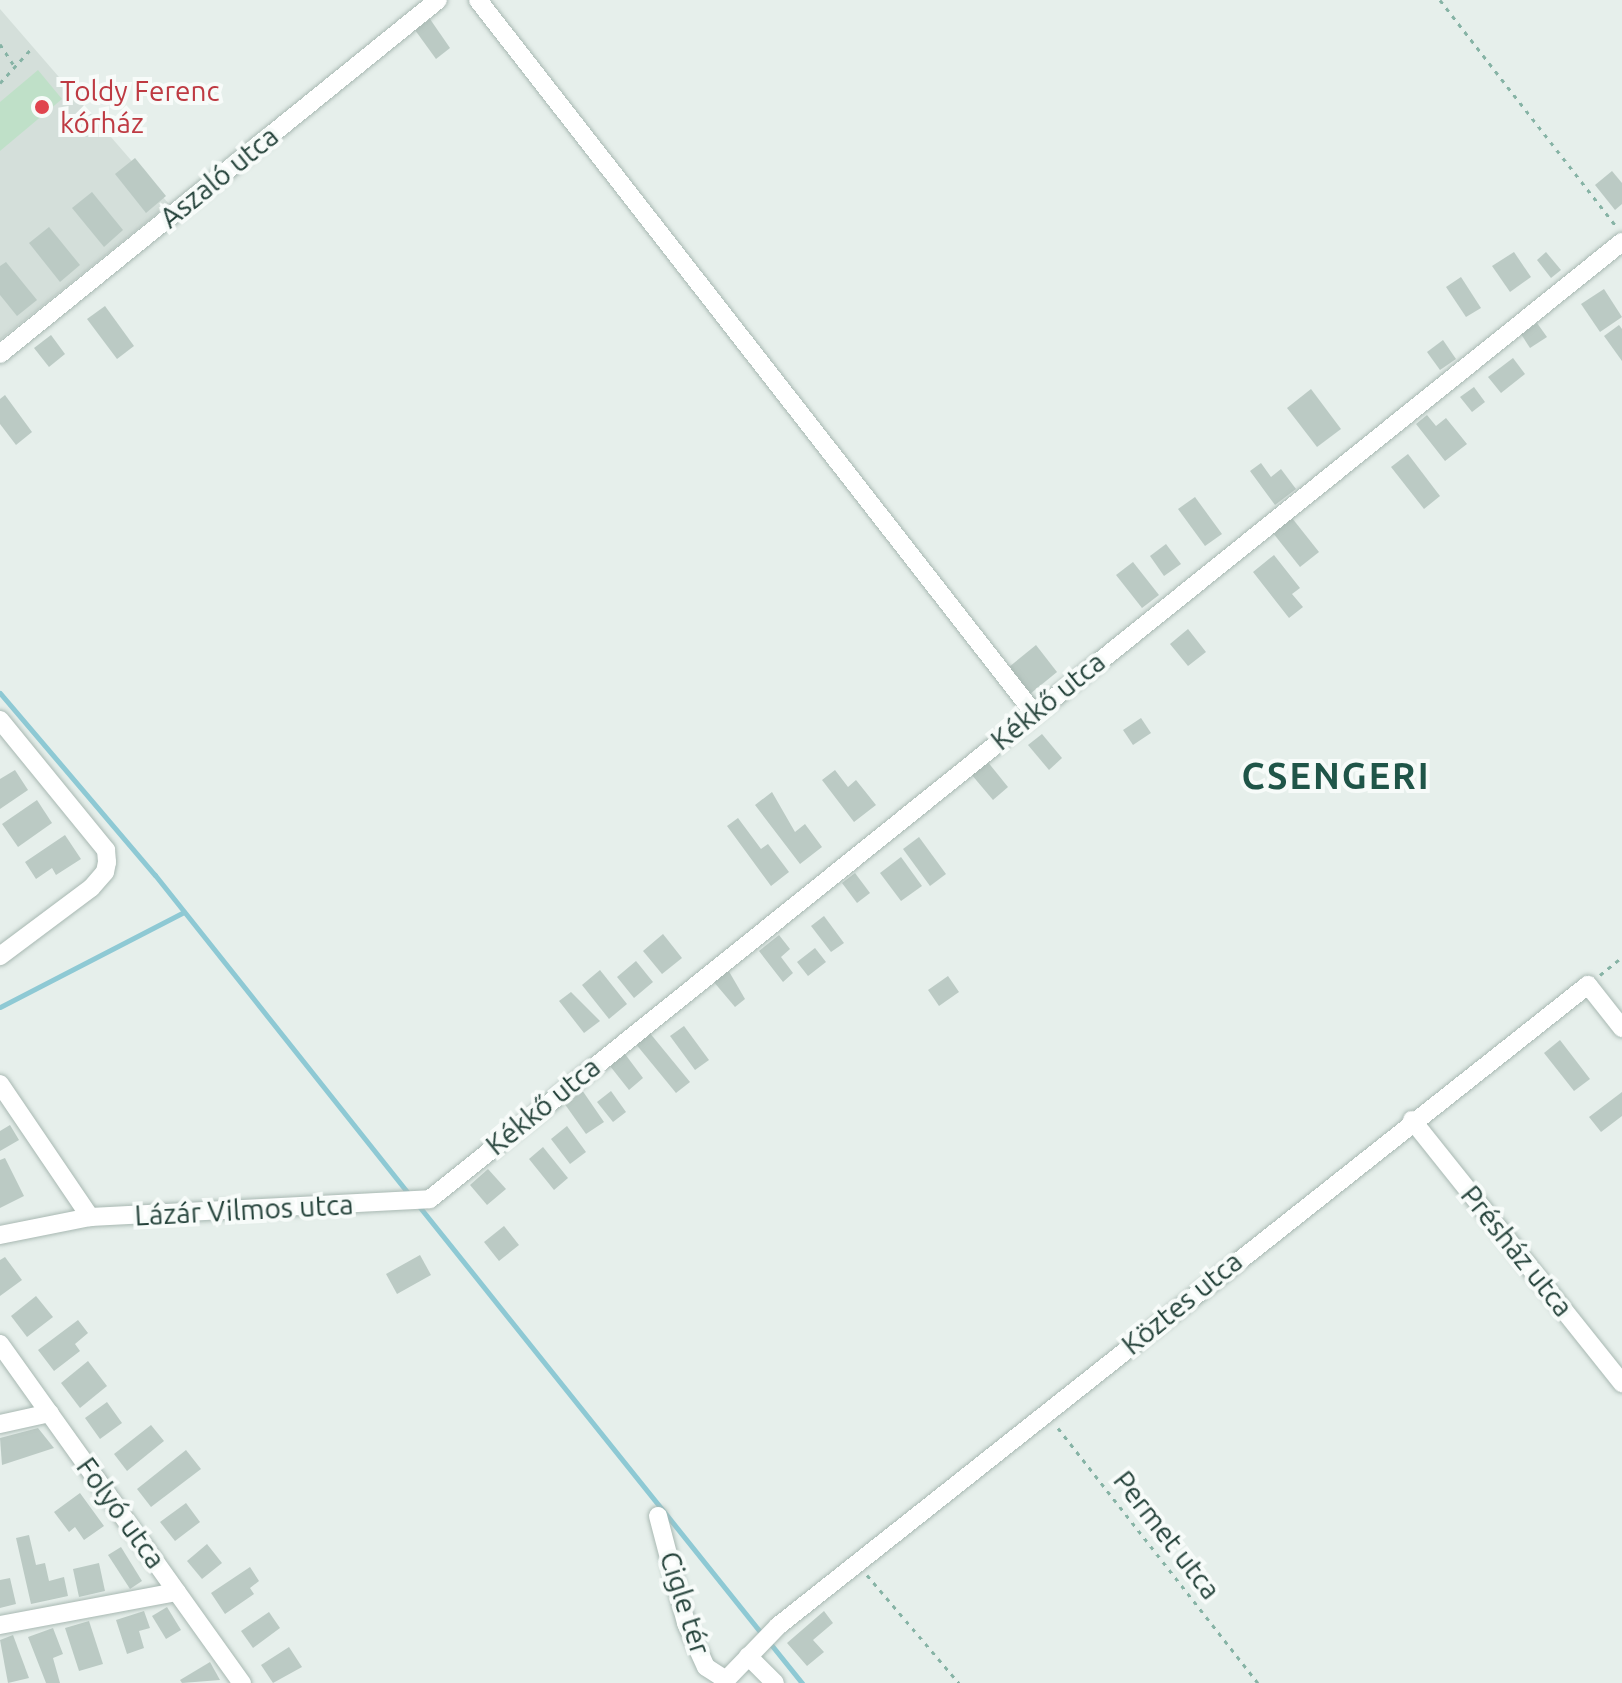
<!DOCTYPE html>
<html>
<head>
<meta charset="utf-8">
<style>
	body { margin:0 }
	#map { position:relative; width:1622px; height:1683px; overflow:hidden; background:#e6efeb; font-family:Ubuntu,sans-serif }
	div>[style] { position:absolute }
	.built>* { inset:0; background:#d4dfda }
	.green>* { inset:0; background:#bfe0c8 }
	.stream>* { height:5px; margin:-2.5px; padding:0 2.5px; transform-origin:2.5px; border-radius:2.5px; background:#8ec9d4 }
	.building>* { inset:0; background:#bbcac4 }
	.path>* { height:3px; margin-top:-1.5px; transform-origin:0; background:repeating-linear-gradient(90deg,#86b3a5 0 4px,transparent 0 10px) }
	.roads { filter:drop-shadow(0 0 2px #a8b8b2) drop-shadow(0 0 2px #a8b8b2) }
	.minor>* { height:18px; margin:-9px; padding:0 9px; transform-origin:9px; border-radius:9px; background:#fff }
	.dots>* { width:22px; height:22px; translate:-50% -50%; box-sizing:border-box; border:4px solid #f7fbf9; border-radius:50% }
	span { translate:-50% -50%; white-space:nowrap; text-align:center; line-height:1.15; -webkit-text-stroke:8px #f7fbf9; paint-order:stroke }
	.health-label { font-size:28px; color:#be3a42 }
	.left { translate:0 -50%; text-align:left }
	.street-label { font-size:28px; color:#24423a }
	.district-label { font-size:36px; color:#1f5548; font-weight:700; letter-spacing:2px }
</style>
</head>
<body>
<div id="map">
	<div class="built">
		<div style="clip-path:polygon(0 9px,169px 204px,0 340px)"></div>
	</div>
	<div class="green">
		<div style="clip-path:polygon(38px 70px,62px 99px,0 151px,0 102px)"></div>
	</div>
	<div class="stream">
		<div style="left:0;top:693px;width:239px;rotate:49.6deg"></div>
		<div style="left:155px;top:875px;width:408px;rotate:51.5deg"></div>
		<div style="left:0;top:1007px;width:207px;rotate:-27.3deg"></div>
		<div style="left:418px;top:1205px;width:550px;rotate:51.28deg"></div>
		<div style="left:769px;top:1642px;width:53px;rotate:51.2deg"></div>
	</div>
	<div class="building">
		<div style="clip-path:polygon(430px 19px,450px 48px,436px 59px,415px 30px)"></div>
		<div style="clip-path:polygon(135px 158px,166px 196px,146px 213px,115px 174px)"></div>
		<div style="clip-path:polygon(1612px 171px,1622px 183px,1622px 204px,1615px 210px,1595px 185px)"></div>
		<div style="clip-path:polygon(92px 192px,123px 230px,104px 247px,72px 208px)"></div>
		<div style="clip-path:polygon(49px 227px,80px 265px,60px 282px,29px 243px)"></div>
		<div style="clip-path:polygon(1514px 252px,1531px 277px,1510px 292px,1492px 266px)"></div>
		<div style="clip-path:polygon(1546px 252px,1561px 270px,1551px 278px,1537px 260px)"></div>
		<div style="clip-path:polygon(6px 262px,37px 300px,17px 316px,0 295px,0 266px)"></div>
		<div style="clip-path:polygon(1461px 277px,1481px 308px,1466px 317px,1446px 287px)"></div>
		<div style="clip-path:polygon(1604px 289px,1622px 317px,1600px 332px,1581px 304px)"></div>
		<div style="clip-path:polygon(105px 306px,134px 346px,117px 359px,87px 319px)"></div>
		<div style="clip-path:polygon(1537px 323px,1547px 337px,1530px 348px,1521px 334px)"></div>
		<div style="clip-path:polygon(1619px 325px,1622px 329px,1622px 361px,1604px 336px)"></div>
		<div style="clip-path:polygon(51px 335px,65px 354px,49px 367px,34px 348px)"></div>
		<div style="clip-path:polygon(1443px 340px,1456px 359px,1440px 370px,1427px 352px)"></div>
		<div style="clip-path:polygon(1513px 358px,1525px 374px,1501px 393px,1488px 377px)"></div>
		<div style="clip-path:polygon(1474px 387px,1485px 402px,1472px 412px,1460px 397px)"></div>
		<div style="clip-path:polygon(1311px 389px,1341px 429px,1317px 447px,1287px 408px)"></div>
		<div style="clip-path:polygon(5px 395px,32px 432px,16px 445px,0 424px,0 399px)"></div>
		<div style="clip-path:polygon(1427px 415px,1436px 426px,1446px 418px,1467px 444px,1445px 461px,1416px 424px)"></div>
		<div style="clip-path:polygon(1408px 454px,1440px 496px,1424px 509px,1391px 467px)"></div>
		<div style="clip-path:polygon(1261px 463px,1271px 477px,1281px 469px,1296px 489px,1275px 505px,1250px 471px)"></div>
		<div style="clip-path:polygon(1195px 497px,1222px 534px,1205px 546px,1178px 509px)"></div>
		<div style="clip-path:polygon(1292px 518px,1319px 552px,1300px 567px,1273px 533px)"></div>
		<div style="clip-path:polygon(1166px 544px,1181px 564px,1164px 576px,1150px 556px)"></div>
		<div style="clip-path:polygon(1274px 555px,1300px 588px,1292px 594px,1303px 607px,1289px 618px,1253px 572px)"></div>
		<div style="clip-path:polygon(1133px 562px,1159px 595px,1142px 608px,1116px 575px)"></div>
		<div style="clip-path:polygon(1188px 629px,1206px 652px,1188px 666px,1170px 644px)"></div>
		<div style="clip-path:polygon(1036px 645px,1057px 672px,1030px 694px,1009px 667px)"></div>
		<div style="clip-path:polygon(1141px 718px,1151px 733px,1133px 745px,1123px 730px)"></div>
		<div style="clip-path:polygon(1042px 734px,1062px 758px,1049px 770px,1028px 745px)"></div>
		<div style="clip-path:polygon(987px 761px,1008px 787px,993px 800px,971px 774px)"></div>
		<div style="clip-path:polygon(15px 770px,28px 790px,0 809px,0 779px)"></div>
		<div style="clip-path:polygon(835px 770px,848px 787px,856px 780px,876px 805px,854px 822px,822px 780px)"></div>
		<div style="clip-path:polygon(772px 792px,795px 832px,805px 824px,822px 847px,800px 864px,755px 805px)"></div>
		<div style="clip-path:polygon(37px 800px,52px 823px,18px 847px,2px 824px)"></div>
		<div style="clip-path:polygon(738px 818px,761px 849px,768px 844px,789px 872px,771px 886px,727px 826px)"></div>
		<div style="clip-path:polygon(65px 835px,81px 859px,56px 875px,52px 868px,36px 879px,25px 862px)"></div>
		<div style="clip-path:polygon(919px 837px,946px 874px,930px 886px,903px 849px)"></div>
		<div style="clip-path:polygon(901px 857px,922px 886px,901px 901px,880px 873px)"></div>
		<div style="clip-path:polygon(855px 873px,870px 893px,857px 903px,842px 883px)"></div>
		<div style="clip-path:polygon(824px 916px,844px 943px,831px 952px,811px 926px)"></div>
		<div style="clip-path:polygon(663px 934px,682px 958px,662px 974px,643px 951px)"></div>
		<div style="clip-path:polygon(779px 935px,790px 949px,781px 957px,793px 973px,783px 982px,759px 951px)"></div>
		<div style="clip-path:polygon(815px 948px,826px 962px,808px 976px,797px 962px)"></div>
		<div style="clip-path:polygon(636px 961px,653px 982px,634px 998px,617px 977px)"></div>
		<div style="clip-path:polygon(727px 968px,745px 999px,735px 1007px,713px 981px)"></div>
		<div style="clip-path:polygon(600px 970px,627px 1004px,609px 1019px,582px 985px)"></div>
		<div style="clip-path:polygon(948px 976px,959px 992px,939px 1006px,928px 990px)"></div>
		<div style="clip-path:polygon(571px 992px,600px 1021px,584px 1033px,559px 1001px)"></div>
		<div style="clip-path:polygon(684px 1026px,709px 1060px,695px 1070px,670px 1036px)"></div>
		<div style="clip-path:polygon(649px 1032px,690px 1082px,676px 1093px,635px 1043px)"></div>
		<div style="clip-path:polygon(1560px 1040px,1590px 1079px,1574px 1091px,1544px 1053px)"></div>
		<div style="clip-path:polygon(625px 1054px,643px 1078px,629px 1090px,610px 1066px)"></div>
		<div style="clip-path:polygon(582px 1090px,604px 1122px,586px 1134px,564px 1103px)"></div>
		<div style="clip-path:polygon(611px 1091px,626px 1112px,613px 1122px,597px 1102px)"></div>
		<div style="clip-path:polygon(1622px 1092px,1622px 1116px,1601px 1132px,1589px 1117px)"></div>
		<div style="clip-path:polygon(10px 1125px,19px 1140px,0 1151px,0 1131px)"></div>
		<div style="clip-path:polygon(567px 1126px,586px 1152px,570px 1164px,551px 1139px)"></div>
		<div style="clip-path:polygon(543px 1147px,568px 1178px,554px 1190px,529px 1159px)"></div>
		<div style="clip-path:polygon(5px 1158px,24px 1196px,0 1208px,0 1160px)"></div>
		<div style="clip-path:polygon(488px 1169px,506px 1189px,487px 1205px,470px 1185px)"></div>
		<div style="clip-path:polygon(504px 1226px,519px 1245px,499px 1261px,484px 1242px)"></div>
		<div style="clip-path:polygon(420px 1255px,431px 1275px,397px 1294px,386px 1274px)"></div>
		<div style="clip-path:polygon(5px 1257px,22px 1280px,0 1296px,0 1260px)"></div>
		<div style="clip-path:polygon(36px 1296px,53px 1317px,27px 1337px,11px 1316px)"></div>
		<div style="clip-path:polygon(78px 1320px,88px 1333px,75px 1344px,80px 1351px,54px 1371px,38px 1350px)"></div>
		<div style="clip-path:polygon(88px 1361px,107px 1386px,80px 1408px,61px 1383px)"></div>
		<div style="clip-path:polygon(107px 1402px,122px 1423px,100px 1439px,85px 1418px)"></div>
		<div style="clip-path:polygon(151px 1425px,164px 1441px,127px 1471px,114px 1454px)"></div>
		<div style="clip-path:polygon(38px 1428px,54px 1448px,2px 1465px,0 1438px)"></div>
		<div style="clip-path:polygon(186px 1450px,201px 1469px,151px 1507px,137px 1489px)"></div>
		<div style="clip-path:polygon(80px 1493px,104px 1526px,84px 1540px,75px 1527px,69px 1532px,54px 1512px)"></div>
		<div style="clip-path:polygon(186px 1503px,200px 1522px,175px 1541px,160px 1522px)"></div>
		<div style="clip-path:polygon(29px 1535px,36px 1565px,45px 1563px,49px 1581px,64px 1577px,68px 1596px,31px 1604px,16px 1538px)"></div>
		<div style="clip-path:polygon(207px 1544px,222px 1563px,202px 1579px,187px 1561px)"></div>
		<div style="clip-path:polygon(121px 1547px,142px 1581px,130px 1589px,108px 1555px)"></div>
		<div style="clip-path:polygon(99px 1563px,105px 1591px,79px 1597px,73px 1569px)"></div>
		<div style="clip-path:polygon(250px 1567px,259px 1581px,250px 1588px,254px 1594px,225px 1614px,211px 1593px)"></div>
		<div style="clip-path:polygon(10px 1578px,16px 1604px,0 1608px,0 1580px)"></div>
		<div style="clip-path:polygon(167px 1607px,181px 1630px,166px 1639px,152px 1616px)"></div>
		<div style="clip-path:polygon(144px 1611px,150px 1628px,139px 1631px,144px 1648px,127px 1654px,116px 1620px)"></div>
		<div style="clip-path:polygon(824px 1611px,833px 1623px,813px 1640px,824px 1652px,807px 1666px,787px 1643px)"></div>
		<div style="clip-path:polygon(269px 1612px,280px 1628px,253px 1648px,241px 1631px)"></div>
		<div style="clip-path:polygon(89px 1621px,103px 1664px,79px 1671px,65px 1628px)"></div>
		<div style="clip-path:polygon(53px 1628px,63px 1654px,53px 1658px,60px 1683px,46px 1683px,28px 1637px)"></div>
		<div style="clip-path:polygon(13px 1635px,29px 1678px,8px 1683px,0 1640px)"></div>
		<div style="clip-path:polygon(289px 1647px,302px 1667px,273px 1683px,261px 1665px)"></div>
		<div style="clip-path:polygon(210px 1662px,220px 1680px,182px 1683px,180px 1680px)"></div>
	</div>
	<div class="path">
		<div style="left:1440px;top:0;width:288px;rotate:52.1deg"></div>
		<div style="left:0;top:44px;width:27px;rotate:57deg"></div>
		<div style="left:0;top:83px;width:45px;rotate:-47.7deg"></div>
		<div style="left:1600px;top:975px;width:28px;rotate:-39deg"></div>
		<div style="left:1058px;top:1428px;width:324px;rotate:51.9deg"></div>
		<div style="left:867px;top:1575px;width:142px;rotate:49.6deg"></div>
	</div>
	<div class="roads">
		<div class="minor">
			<div style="left:478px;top:0;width:903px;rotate:52.06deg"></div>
			<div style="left:0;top:354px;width:563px;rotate:-38.95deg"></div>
			<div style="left:0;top:720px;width:168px;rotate:50.8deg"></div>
			<div style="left:106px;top:850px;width:12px;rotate:85deg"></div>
			<div style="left:107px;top:862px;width:10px;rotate:101deg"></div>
			<div style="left:105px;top:872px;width:21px;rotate:131deg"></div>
			<div style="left:91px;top:888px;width:114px;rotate:143.2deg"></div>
			<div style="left:0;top:1084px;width:161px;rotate:55.9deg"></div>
			<div style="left:1412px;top:1120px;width:337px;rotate:51.4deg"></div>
			<div style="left:0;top:1235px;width:92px;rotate:-11.3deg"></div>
			<div style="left:90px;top:1217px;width:340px;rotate:-3deg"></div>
			<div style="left:430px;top:1199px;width:1529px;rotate:-38.76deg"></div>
			<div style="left:0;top:1344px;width:417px;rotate:54.5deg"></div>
			<div style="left:0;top:1424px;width:51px;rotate:-12.4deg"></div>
			<div style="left:658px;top:1516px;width:111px;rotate:75.3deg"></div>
			<div style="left:686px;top:1623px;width:48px;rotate:65.6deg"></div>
			<div style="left:706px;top:1667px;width:24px;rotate:33deg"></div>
			<div style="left:0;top:1625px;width:180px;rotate:-10.6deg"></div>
			<div style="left:748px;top:1656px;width:38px;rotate:45deg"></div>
			<div style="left:723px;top:1683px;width:79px;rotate:-46deg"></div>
			<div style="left:778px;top:1626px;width:1033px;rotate:-38.36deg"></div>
			<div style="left:1588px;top:985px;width:55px;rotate:51.7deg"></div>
		</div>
	</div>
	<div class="dots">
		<div style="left:42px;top:107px;background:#e0444e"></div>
	</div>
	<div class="health-label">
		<span class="left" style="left:60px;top:107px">Toldy Ferenc<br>kórház</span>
	</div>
	<div class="street-label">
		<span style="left:219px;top:177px;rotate:-39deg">Aszaló utca</span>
		<span style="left:1048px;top:701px;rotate:-39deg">Kékkő utca</span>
		<span style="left:543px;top:1106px;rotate:-39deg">Kékkő utca</span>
		<span style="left:244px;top:1210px;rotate:-3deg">Lázár Vilmos utca</span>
		<span style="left:1517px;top:1251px;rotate:51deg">Présház utca</span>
		<span style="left:1182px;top:1303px;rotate:-39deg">Köztes utca</span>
		<span style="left:121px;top:1513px;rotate:54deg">Folyó utca</span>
		<span style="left:1167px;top:1535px;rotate:52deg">Permet utca</span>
		<span style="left:685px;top:1603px;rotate:72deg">Cigle tér</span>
	</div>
	<div class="district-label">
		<span style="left:1336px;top:776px">CSENGERI</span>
	</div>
</div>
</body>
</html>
